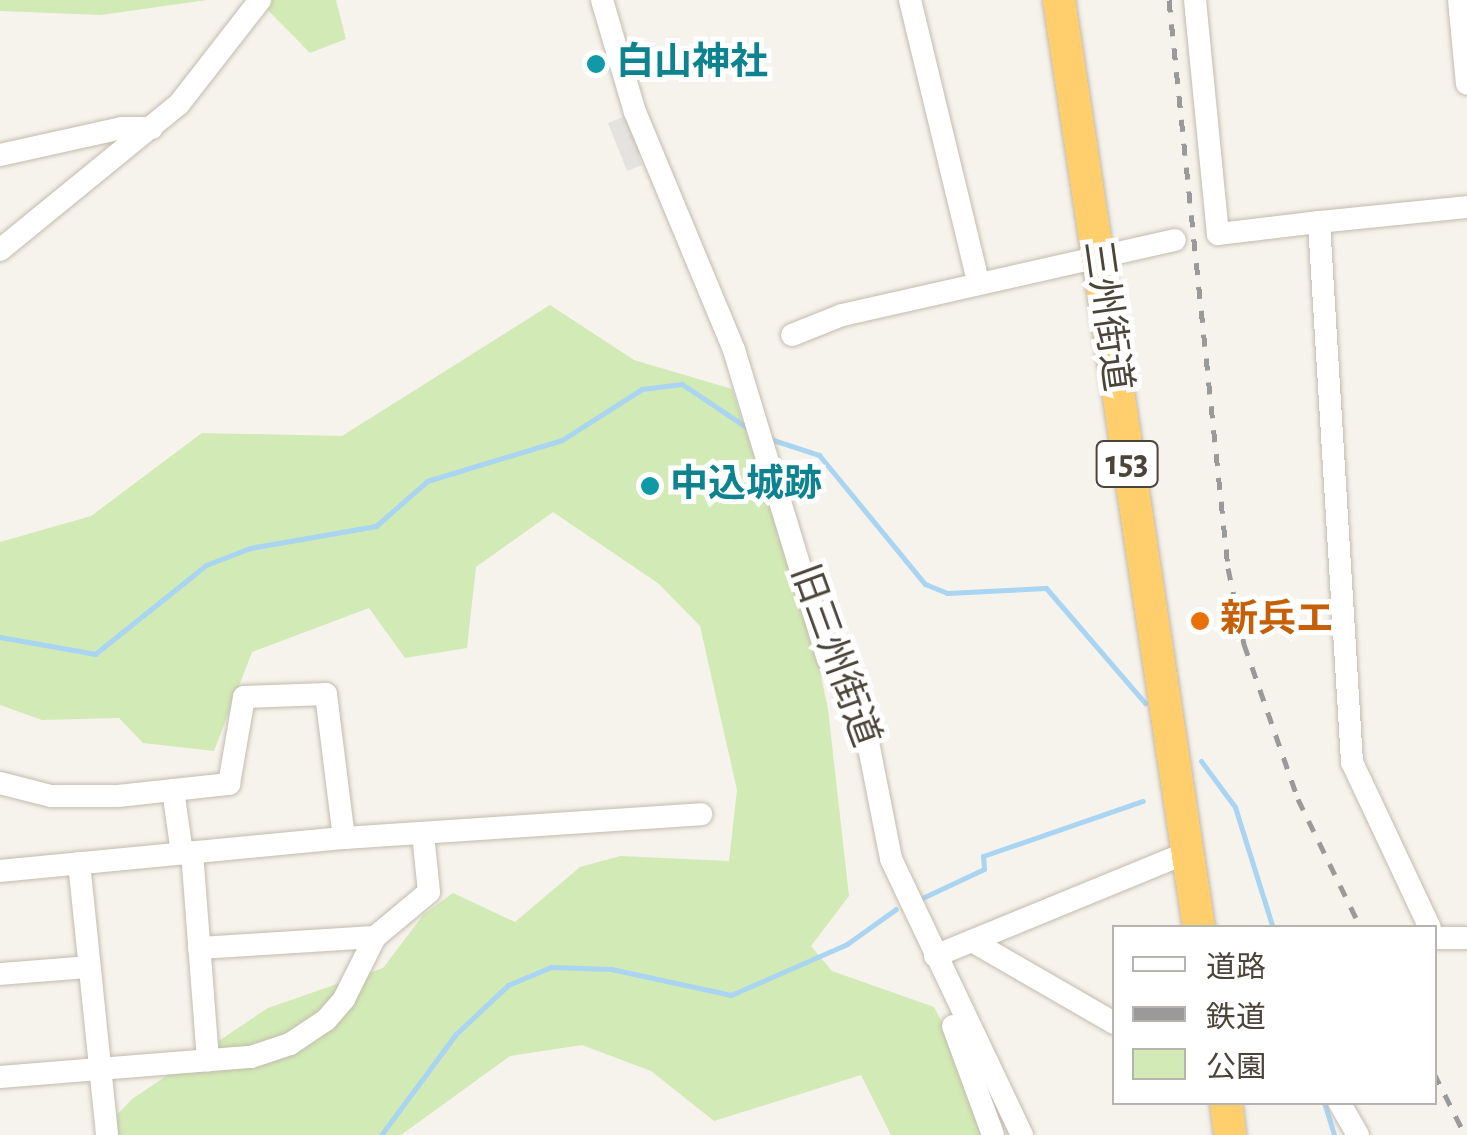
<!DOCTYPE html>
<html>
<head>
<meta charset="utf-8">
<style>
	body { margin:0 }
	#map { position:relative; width:1467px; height:1135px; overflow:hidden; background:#f6f3ec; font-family:"Alegreya Sans","Noto Sans JP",sans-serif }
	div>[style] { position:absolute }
	.green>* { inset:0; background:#d2eab5 }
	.parking>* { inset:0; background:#e5e3e0 }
	.stream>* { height:5px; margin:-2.5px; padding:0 2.5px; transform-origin:2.5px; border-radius:2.5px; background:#a9d4f2 }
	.roads { filter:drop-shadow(0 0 2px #c2bbae) drop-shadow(0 0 2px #c2bbae) }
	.minor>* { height:22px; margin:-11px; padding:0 11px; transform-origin:11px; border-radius:11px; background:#fff }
	.highway>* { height:32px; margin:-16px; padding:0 16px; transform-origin:16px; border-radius:16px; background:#ffcf6e }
	.rail>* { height:5px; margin-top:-2.5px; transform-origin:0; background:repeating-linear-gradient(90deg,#9a9a9a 0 12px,transparent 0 24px) }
	.dots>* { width:28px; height:28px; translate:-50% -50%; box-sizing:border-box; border:5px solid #fff; border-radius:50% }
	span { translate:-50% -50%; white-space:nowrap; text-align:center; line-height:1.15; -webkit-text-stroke:10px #fff; paint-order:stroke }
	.shield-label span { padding:2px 8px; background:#fff; border:2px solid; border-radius:8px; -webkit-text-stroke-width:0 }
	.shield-label { font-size:35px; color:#4b4439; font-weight:700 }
	.culture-label { font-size:38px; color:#0d838f; font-weight:700 }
	.left { translate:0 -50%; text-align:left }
	.street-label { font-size:38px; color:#4b4439 }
	.food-label { font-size:38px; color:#c56008; font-weight:700 }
	.legend { position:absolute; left:1112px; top:925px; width:325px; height:180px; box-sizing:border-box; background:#fff; border:2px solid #b7b4b0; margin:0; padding:12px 18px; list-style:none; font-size:30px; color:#4b4439 }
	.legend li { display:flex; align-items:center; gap:20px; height:50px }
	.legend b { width:50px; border:2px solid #b7b4b0 }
</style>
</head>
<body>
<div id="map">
	<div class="green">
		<div style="clip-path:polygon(0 0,207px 0,101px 15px,0 11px)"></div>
		<div style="clip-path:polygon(258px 0,336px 0,346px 39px,310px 53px)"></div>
		<div style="clip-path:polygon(550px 305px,634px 360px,732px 389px,811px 629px,828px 709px,849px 896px,811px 946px,832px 971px,934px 1007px,1002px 1135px,891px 1135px,861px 1075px,714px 1121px,651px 1071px,582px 1045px,510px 1056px,401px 1135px,98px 1135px,132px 1099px,268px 1008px,383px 968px,424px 914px,453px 893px,515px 922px,580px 867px,620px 856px,729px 861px,737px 790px,700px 626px,659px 584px,553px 512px,476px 567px,467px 648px,405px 658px,369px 608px,252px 652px,214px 751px,143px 743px,119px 718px,42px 720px,0 705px,0 542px,91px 516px,202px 433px,342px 436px)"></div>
	</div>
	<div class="parking">
		<div style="clip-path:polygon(635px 112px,650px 150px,638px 155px,642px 165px,627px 171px,608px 123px)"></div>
	</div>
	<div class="stream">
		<div style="left:770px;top:439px;width:52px;rotate:18.1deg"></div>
		<div style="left:819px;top:455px;width:167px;rotate:50.6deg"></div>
		<div style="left:925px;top:584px;width:24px;rotate:22deg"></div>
		<div style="left:947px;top:593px;width:99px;rotate:-2.9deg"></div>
		<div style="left:1046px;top:588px;width:152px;rotate:49.3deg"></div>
		<div style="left:0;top:637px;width:97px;rotate:10.1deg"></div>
		<div style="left:95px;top:654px;width:142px;rotate:-38.7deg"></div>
		<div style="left:206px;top:565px;width:47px;rotate:-21.1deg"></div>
		<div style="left:250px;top:548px;width:128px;rotate:-9.9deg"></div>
		<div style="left:376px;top:526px;width:68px;rotate:-41.4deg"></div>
		<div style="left:427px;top:481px;width:141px;rotate:-16.9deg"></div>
		<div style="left:562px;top:440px;width:95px;rotate:-32.5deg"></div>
		<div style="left:642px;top:389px;width:40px;rotate:-7.1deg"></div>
		<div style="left:682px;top:384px;width:81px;rotate:33.9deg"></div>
		<div style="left:1201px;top:761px;width:57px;rotate:53.5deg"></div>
		<div style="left:1235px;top:807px;width:127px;rotate:72.6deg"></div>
		<div style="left:918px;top:900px;width:73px;rotate:-25.2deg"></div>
		<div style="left:984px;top:869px;width:13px;rotate:-94deg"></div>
		<div style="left:983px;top:856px;width:169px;rotate:-19deg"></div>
		<div style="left:1324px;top:1102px;width:34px;rotate:73deg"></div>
		<div style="left:381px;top:1135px;width:126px;rotate:-53.4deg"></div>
		<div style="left:456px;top:1034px;width:71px;rotate:-43.3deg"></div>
		<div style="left:508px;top:985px;width:47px;rotate:-22.7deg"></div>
		<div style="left:551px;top:967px;width:60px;rotate:1.9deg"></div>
		<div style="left:611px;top:969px;width:123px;rotate:12.2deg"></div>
		<div style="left:731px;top:995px;width:127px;rotate:-23.7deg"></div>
		<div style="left:847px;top:944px;width:60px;rotate:-35.5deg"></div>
	</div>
	<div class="roads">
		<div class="minor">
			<div style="left:602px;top:0;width:117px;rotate:73.6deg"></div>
			<div style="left:635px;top:112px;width:258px;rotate:67.4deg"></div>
			<div style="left:734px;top:350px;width:323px;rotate:73.1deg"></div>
			<div style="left:828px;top:659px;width:63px;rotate:57.3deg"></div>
			<div style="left:862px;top:712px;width:150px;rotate:78.8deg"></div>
			<div style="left:891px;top:859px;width:306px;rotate:64.6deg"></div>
			<div style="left:910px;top:0;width:289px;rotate:76.4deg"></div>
			<div style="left:1195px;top:0;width:235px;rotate:84.4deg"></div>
			<div style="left:1218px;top:234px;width:102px;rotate:-6.8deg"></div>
			<div style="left:1459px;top:0;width:84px;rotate:84.6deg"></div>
			<div style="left:0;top:155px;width:125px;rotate:-12.5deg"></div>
			<div style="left:122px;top:128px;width:30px"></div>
			<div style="left:0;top:250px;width:231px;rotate:-39.2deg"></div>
			<div style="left:179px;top:104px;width:132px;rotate:-52.1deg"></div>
			<div style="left:792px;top:335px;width:54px;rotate:-21.8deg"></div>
			<div style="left:842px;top:315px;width:341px;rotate:-12.7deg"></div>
			<div style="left:0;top:783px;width:53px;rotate:14.3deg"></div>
			<div style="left:51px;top:796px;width:67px"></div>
			<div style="left:118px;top:796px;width:112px;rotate:-6.2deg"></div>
			<div style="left:229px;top:784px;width:88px;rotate:-80.2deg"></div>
			<div style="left:244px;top:697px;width:82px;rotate:-2.1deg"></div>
			<div style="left:326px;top:694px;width:145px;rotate:82.9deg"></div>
			<div style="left:173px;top:790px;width:64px;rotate:81.9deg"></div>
			<div style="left:192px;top:852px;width:209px;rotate:85.6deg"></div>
			<div style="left:79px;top:863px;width:273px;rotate:84.1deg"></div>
			<div style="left:0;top:871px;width:346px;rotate:-5.5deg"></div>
			<div style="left:344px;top:838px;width:358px;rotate:-3.8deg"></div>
			<div style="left:1430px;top:928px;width:183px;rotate:-115.2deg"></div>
			<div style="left:1352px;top:762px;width:541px;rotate:-93.5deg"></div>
			<div style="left:1319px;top:222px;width:149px;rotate:-5.8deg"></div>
			<div style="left:1434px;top:938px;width:33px"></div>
			<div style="left:972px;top:941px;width:164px;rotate:30deg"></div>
			<div style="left:199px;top:948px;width:176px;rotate:-3.6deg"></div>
			<div style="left:935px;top:956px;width:271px;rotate:-22.3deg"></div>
			<div style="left:0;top:974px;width:89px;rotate:-4.5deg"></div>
			<div style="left:953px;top:1026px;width:116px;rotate:69.8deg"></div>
			<div style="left:0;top:1077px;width:252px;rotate:-4.6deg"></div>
			<div style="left:251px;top:1057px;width:41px;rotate:-18.4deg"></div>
			<div style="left:290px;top:1044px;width:43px;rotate:-33.7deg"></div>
			<div style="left:326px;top:1020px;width:28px;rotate:-49deg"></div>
			<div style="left:344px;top:999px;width:69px;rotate:-63.4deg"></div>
			<div style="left:375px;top:937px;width:70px;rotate:-39.8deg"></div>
			<div style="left:429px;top:892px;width:58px;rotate:-95.9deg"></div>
			<div style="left:1339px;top:1102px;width:38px;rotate:60deg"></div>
		</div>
		<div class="highway">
			<div style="left:1059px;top:0;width:939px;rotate:81.42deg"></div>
			<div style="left:1226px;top:1102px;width:33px;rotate:83deg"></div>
		</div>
	</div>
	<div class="rail">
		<div style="left:1169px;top:0;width:571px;rotate:84.07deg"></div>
		<div style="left:1228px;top:568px;width:78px;rotate:78.1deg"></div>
		<div style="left:1244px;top:644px;width:164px;rotate:70.8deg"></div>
		<div style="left:1298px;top:799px;width:144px;rotate:64deg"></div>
		<div style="left:1434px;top:1073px;width:69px;rotate:63.4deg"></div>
	</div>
	<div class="dots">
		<div style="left:596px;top:64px;background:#0f9aa8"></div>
		<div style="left:650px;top:486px;background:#0f9aa8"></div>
		<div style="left:1200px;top:621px;background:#e8710a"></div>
	</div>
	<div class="shield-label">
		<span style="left:1127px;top:464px">153</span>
	</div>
	<div class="culture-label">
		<span class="left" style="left:616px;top:64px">白山神社</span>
		<span class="left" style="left:670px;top:486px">中込城跡</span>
	</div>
	<div class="street-label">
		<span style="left:1106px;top:316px;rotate:82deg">三州街道</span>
		<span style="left:834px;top:656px;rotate:70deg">旧三州街道</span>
	</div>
	<div class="food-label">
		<span class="left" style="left:1220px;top:621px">新兵エ</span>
	</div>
	<ul class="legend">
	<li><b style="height:12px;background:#fff"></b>道路</li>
	<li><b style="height:12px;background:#9a9a9a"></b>鉄道</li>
	<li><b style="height:28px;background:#d2eab5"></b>公園</li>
	</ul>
</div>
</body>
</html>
